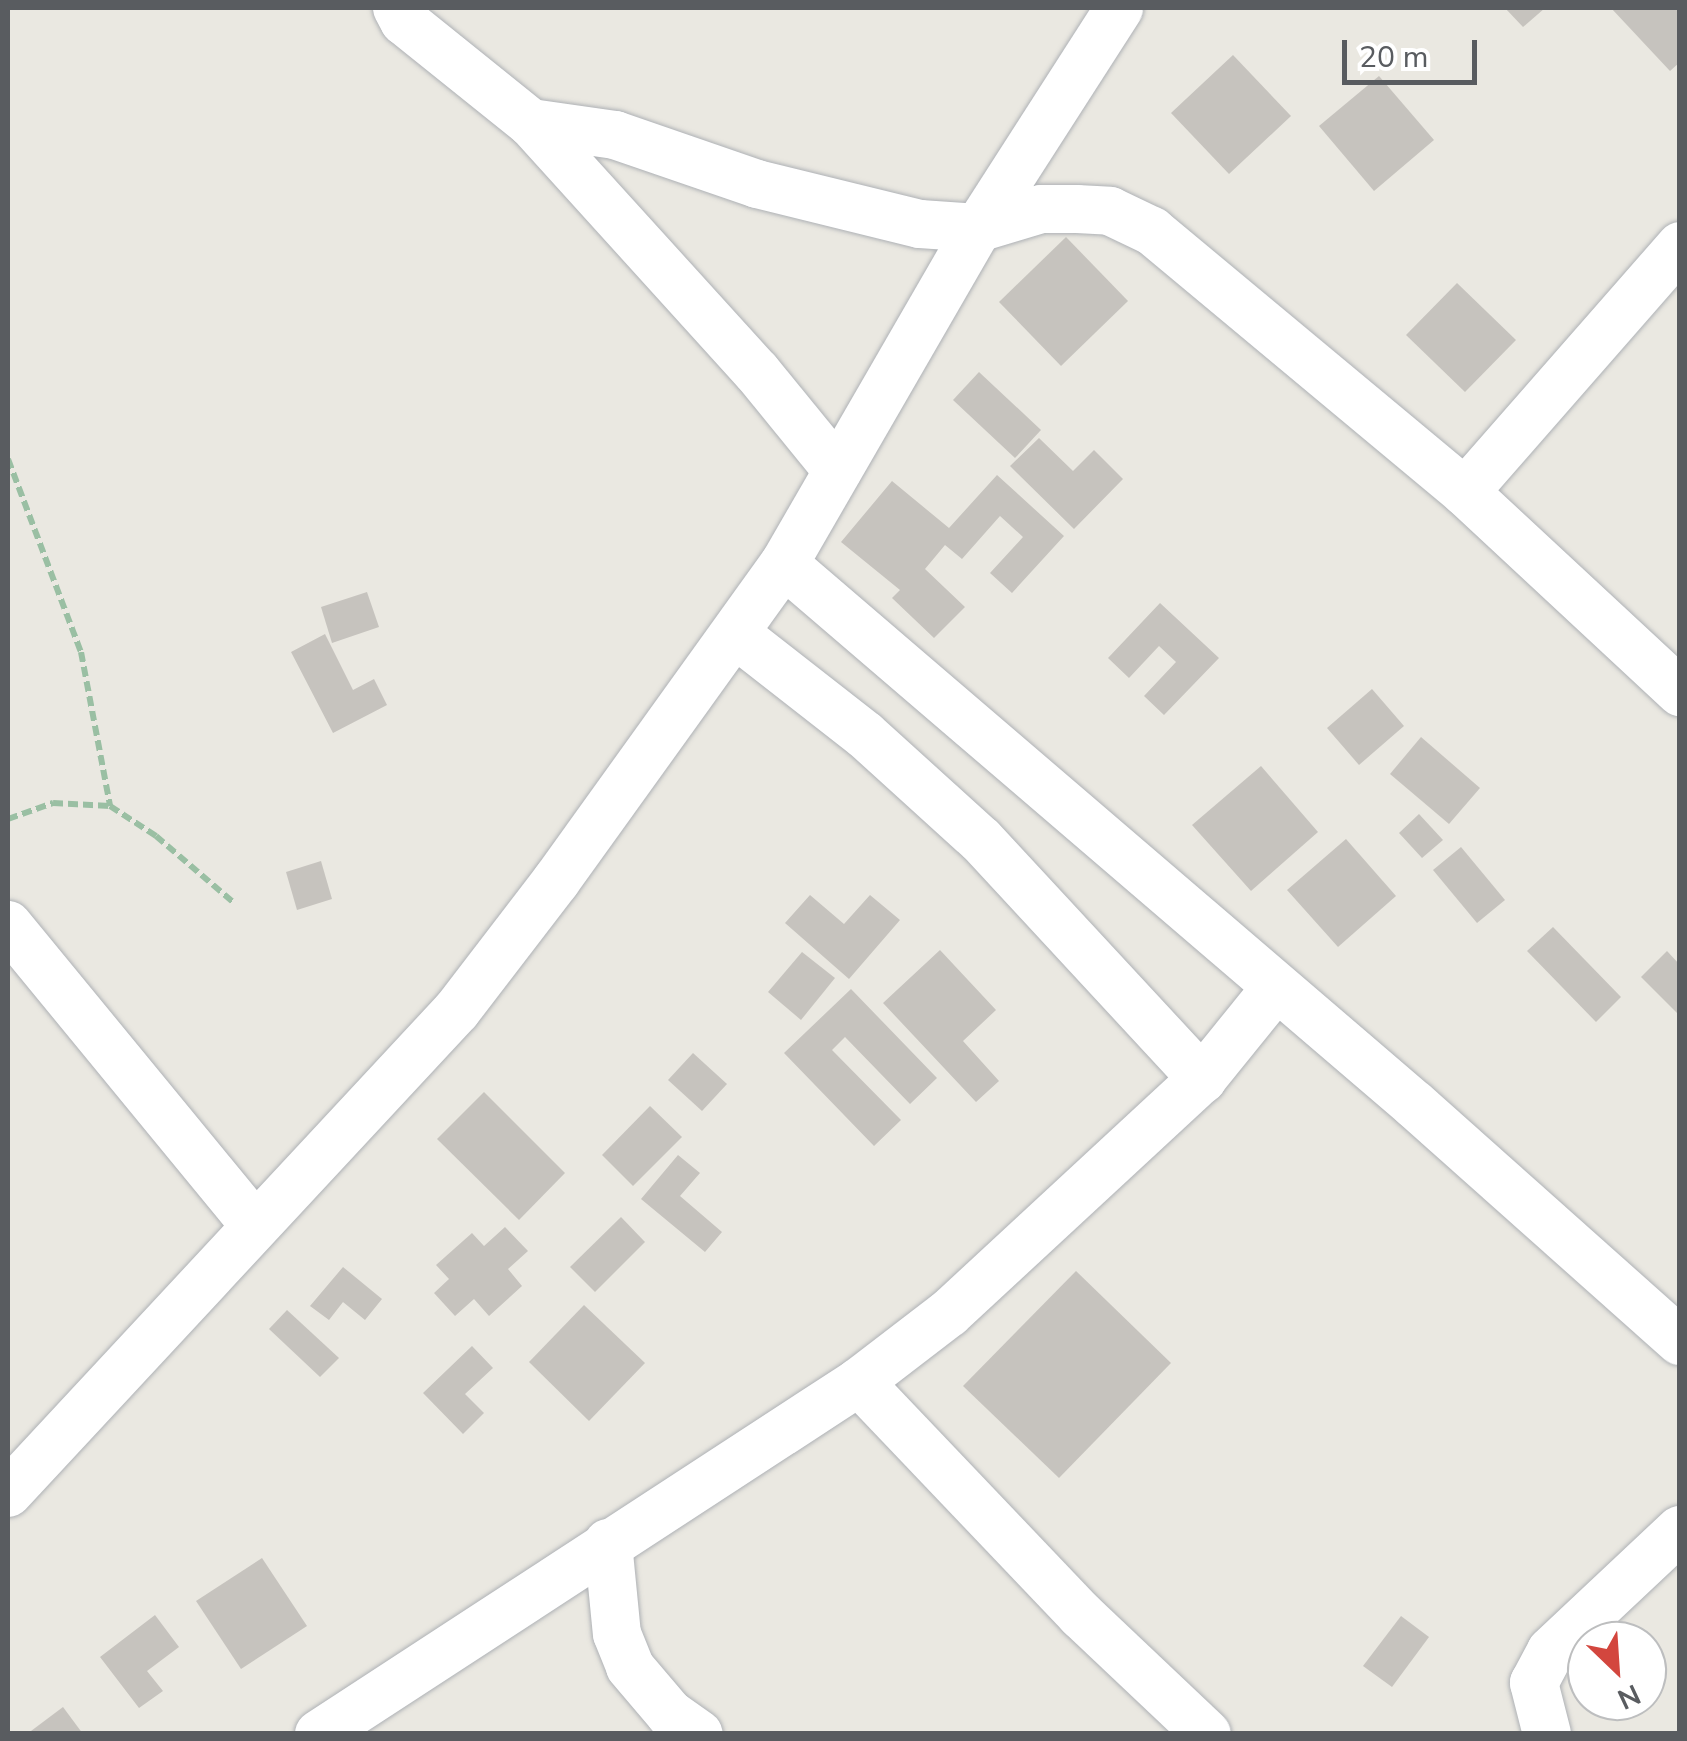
<!DOCTYPE html>
<html>
<head>
<meta charset="utf-8">
<style>
	body { margin:0 }
	#map { position:relative; width:1687px; height:1741px; overflow:hidden; background:#eae8e1; font-family:"Nunito Sans",sans-serif }
	div>[style] { position:absolute }
	.building>* { inset:0; background:#c6c3be }
	.path>* { height:6px; margin-top:-3px; transform-origin:0; background:repeating-linear-gradient(90deg,#9abfa3 0 10px,transparent 0 15px) }
	.roads { filter:drop-shadow(0 0 2px #aeb1b5) drop-shadow(0 0 2px #aeb1b5) }
	.street>* { height:48px; margin:-24px; padding:0 24px; transform-origin:24px; border-radius:24px; background:#fff }
	span { translate:-50% -50%; white-space:nowrap; text-align:center; line-height:1.15; -webkit-text-stroke:8px #fff; paint-order:stroke }
	.frame { position:absolute; inset:0; border:10px solid #595c60; pointer-events:none }
	.north { position:absolute; left:1567px; top:1621px; width:100px; height:100px; box-sizing:border-box; background:#fff; border:2px solid #bdbebf; border-radius:50%; rotate:155deg; font-size:28px; font-weight:700; line-height:40px; text-align:center; color:#595c60 }
	.north::after { content:''; display:block; margin:auto; width:35px; height:45px; background:#d3463e; clip-path:polygon(50% 0,100% 100%,50% 72%,0 100%) }
	.scale { position:absolute; left:1342px; top:40px; width:135px; height:45px; box-sizing:border-box; border:5px solid #595c60; border-top:0; padding-left:12px; font-size:30px; line-height:35px; white-space:nowrap; color:#595c60; -webkit-text-stroke:8px #fff; paint-order:stroke }
</style>
</head>
<body>
<div id="map">
	<div class="building">
		<div style="clip-path:polygon(1505px 8px,1545px 8px,1523px 27px)"></div>
		<div style="clip-path:polygon(1611px 8px,1680px 8px,1680px 62px,1670px 71px)"></div>
		<div style="clip-path:polygon(1233px 55px,1291px 116px,1229px 174px,1171px 113px)"></div>
		<div style="clip-path:polygon(1379px 76px,1434px 140px,1374px 191px,1319px 126px)"></div>
		<div style="clip-path:polygon(1066px 237px,1128px 301px,1061px 366px,999px 302px)"></div>
		<div style="clip-path:polygon(1457px 283px,1516px 340px,1465px 392px,1406px 335px)"></div>
		<div style="clip-path:polygon(979px 372px,1041px 430px,1015px 458px,953px 400px)"></div>
		<div style="clip-path:polygon(1039px 438px,1073px 471px,1094px 450px,1123px 479px,1074px 529px,1010px 466px)"></div>
		<div style="clip-path:polygon(997px 475px,1064px 536px,1012px 593px,990px 573px,1023px 537px,1000px 516px,962px 559px,945px 545px,925px 569px,965px 607px,934px 638px,892px 598px,900px 590px,841px 542px,892px 481px,949px 528px)"></div>
		<div style="clip-path:polygon(367px 592px,379px 627px,332px 643px,321px 607px)"></div>
		<div style="clip-path:polygon(1160px 603px,1219px 658px,1164px 715px,1144px 696px,1176px 662px,1159px 646px,1129px 678px,1108px 658px)"></div>
		<div style="clip-path:polygon(325px 634px,353px 690px,374px 679px,387px 705px,333px 733px,291px 652px)"></div>
		<div style="clip-path:polygon(1372px 689px,1404px 726px,1359px 765px,1327px 728px)"></div>
		<div style="clip-path:polygon(1421px 737px,1480px 788px,1449px 824px,1390px 774px)"></div>
		<div style="clip-path:polygon(1261px 766px,1318px 832px,1251px 891px,1192px 825px)"></div>
		<div style="clip-path:polygon(1419px 814px,1443px 840px,1422px 858px,1399px 833px)"></div>
		<div style="clip-path:polygon(1346px 839px,1396px 896px,1338px 947px,1287px 890px)"></div>
		<div style="clip-path:polygon(1461px 847px,1505px 900px,1477px 923px,1433px 870px)"></div>
		<div style="clip-path:polygon(321px 861px,332px 899px,297px 910px,286px 872px)"></div>
		<div style="clip-path:polygon(810px 895px,844px 924px,870px 895px,900px 920px,849px 979px,785px 923px)"></div>
		<div style="clip-path:polygon(1553px 927px,1621px 997px,1596px 1022px,1527px 951px)"></div>
		<div style="clip-path:polygon(940px 950px,996px 1010px,963px 1041px,999px 1081px,976px 1102px,883px 1003px)"></div>
		<div style="clip-path:polygon(1667px 951px,1680px 965px,1680px 1016px,1641px 977px)"></div>
		<div style="clip-path:polygon(802px 952px,835px 978px,801px 1020px,768px 992px)"></div>
		<div style="clip-path:polygon(851px 989px,937px 1078px,910px 1104px,845px 1037px,832px 1050px,901px 1120px,874px 1146px,784px 1053px)"></div>
		<div style="clip-path:polygon(693px 1053px,727px 1084px,702px 1111px,668px 1080px)"></div>
		<div style="clip-path:polygon(484px 1092px,565px 1173px,519px 1220px,437px 1139px)"></div>
		<div style="clip-path:polygon(650px 1106px,682px 1137px,633px 1186px,602px 1155px)"></div>
		<div style="clip-path:polygon(678px 1155px,700px 1173px,680px 1196px,722px 1232px,705px 1252px,641px 1199px)"></div>
		<div style="clip-path:polygon(621px 1217px,645px 1242px,595px 1292px,570px 1267px)"></div>
		<div style="clip-path:polygon(505px 1227px,528px 1251px,508px 1269px,522px 1286px,489px 1316px,474px 1299px,455px 1316px,434px 1293px,449px 1279px,436px 1265px,472px 1233px,484px 1246px)"></div>
		<div style="clip-path:polygon(343px 1267px,382px 1299px,365px 1320px,343px 1302px,329px 1320px,310px 1306px)"></div>
		<div style="clip-path:polygon(1076px 1271px,1171px 1363px,1059px 1478px,963px 1386px)"></div>
		<div style="clip-path:polygon(584px 1305px,645px 1363px,589px 1421px,529px 1362px)"></div>
		<div style="clip-path:polygon(287px 1310px,339px 1358px,320px 1377px,269px 1329px)"></div>
		<div style="clip-path:polygon(472px 1346px,493px 1368px,465px 1394px,484px 1413px,463px 1434px,423px 1393px)"></div>
		<div style="clip-path:polygon(262px 1558px,307px 1626px,241px 1669px,196px 1601px)"></div>
		<div style="clip-path:polygon(155px 1615px,179px 1647px,147px 1671px,163px 1691px,139px 1708px,100px 1657px)"></div>
		<div style="clip-path:polygon(1401px 1616px,1429px 1637px,1392px 1687px,1363px 1666px)"></div>
		<div style="clip-path:polygon(63px 1707px,83px 1734px,27px 1734px)"></div>
	</div>
	<div class="path">
		<div style="left:8px;top:459px;width:206px;rotate:69.3deg"></div>
		<div style="left:81px;top:652px;width:157px;rotate:79.3deg"></div>
		<div style="left:8px;top:819px;width:48px;rotate:-19.6deg"></div>
		<div style="left:53px;top:803px;width:57px;rotate:3deg"></div>
		<div style="left:110px;top:806px;width:55px;rotate:33.1deg"></div>
		<div style="left:156px;top:836px;width:101px;rotate:40.6deg"></div>
	</div>
	<div class="roads">
		<div class="street">
			<div style="left:397px;top:8px;width:15px;rotate:62deg"></div>
			<div style="left:404px;top:21px;width:163px;rotate:38.8deg"></div>
			<div style="left:531px;top:123px;width:336px;rotate:47.8deg"></div>
			<div style="left:757px;top:372px;width:127px;rotate:50.8deg"></div>
			<div style="left:531px;top:123px;width:85px;rotate:8.1deg"></div>
			<div style="left:615px;top:135px;width:150px;rotate:19deg"></div>
			<div style="left:757px;top:184px;width:168px;rotate:13.8deg"></div>
			<div style="left:920px;top:224px;width:58px;rotate:3.9deg"></div>
			<div style="left:978px;top:228px;width:66px;rotate:-16.8deg"></div>
			<div style="left:1041px;top:209px;width:36px"></div>
			<div style="left:1077px;top:209px;width:33px;rotate:3deg"></div>
			<div style="left:1110px;top:211px;width:47px;rotate:25.5deg"></div>
			<div style="left:1152px;top:231px;width:408px;rotate:39.8deg"></div>
			<div style="left:1465px;top:492px;width:294px;rotate:42.9deg"></div>
			<div style="left:1465px;top:492px;width:327px;rotate:-48.8deg"></div>
			<div style="left:784px;top:564px;width:831px;rotate:40.61deg"></div>
			<div style="left:1415px;top:1105px;width:355px;rotate:41.7deg"></div>
			<div style="left:737px;top:635px;width:162px;rotate:38deg"></div>
			<div style="left:865px;top:735px;width:156px;rotate:42.2deg"></div>
			<div style="left:981px;top:840px;width:326px;rotate:47.2deg"></div>
			<div style="left:8px;top:925px;width:386px;rotate:50.6deg"></div>
			<div style="left:859px;top:1382px;width:322px;rotate:46.4deg"></div>
			<div style="left:1081px;top:1615px;width:173px;rotate:43.4deg"></div>
			<div style="left:8px;top:1493px;width:659px;rotate:-47.09deg"></div>
			<div style="left:457px;top:1010px;width:163px;rotate:-52.5deg"></div>
			<div style="left:556px;top:881px;width:390px;rotate:-54.3deg"></div>
			<div style="left:784px;top:564px;width:388px;rotate:-60deg"></div>
			<div style="left:978px;top:228px;width:261px;rotate:-57.3deg"></div>
			<div style="left:608px;top:1543px;width:91px;rotate:84.4deg"></div>
			<div style="left:617px;top:1634px;width:35px;rotate:68deg"></div>
			<div style="left:630px;top:1667px;width:62px;rotate:49.6deg"></div>
			<div style="left:670px;top:1714px;width:35px;rotate:35deg"></div>
			<div style="left:319px;top:1734px;width:645px;rotate:-33.1deg"></div>
			<div style="left:859px;top:1382px;width:113px;rotate:-37.5deg"></div>
			<div style="left:949px;top:1313px;width:345px;rotate:-42.8deg"></div>
			<div style="left:1202px;top:1079px;width:116px;rotate:-51deg"></div>
			<div style="left:1547px;top:1734px;width:53px;rotate:-104.3deg"></div>
			<div style="left:1534px;top:1683px;width:36px;rotate:-62deg"></div>
			<div style="left:1551px;top:1651px;width:177px;rotate:-43.2deg"></div>
		</div>
	</div>
	<div class="frame"></div>
	<div class="north">N</div>
	<div class="scale">20 m</div>
</div>
</body>
</html>
